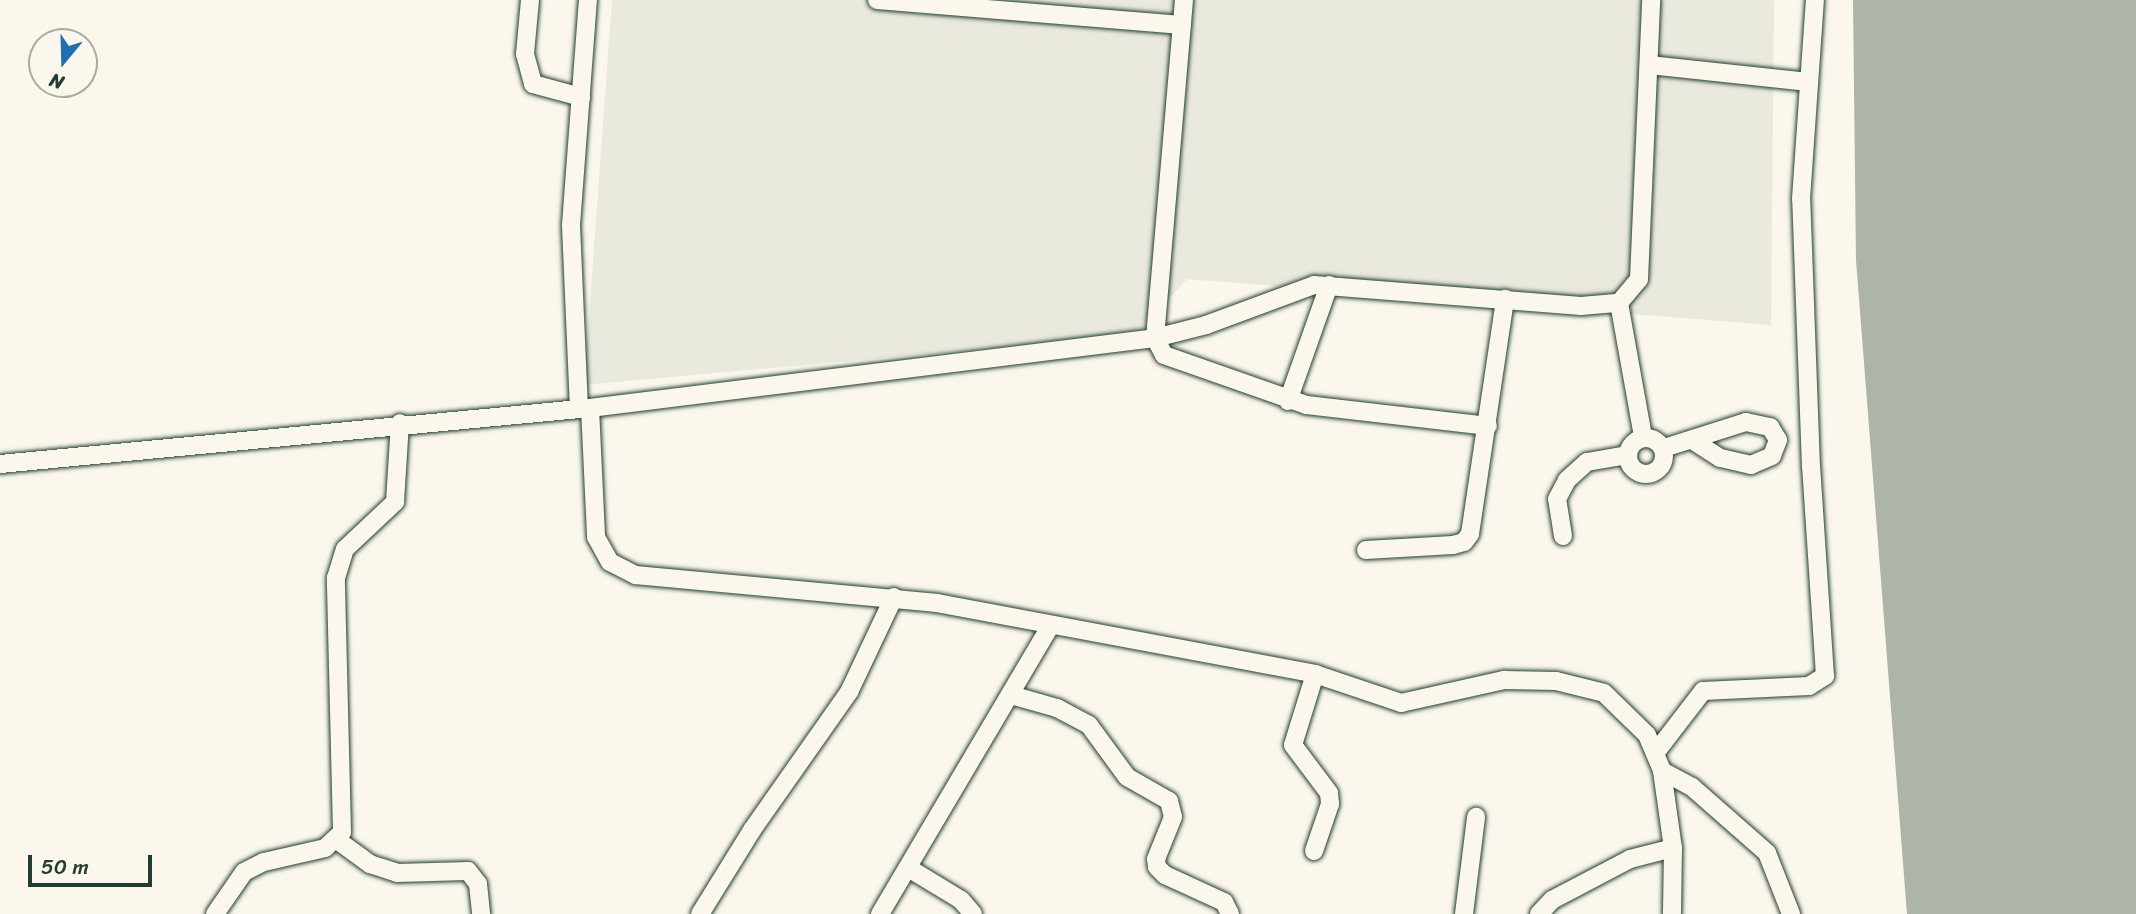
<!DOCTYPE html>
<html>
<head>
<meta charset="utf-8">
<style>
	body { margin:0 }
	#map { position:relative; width:2136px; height:914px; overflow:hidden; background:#fbf7ec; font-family:Sriracha,sans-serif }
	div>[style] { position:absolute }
	.built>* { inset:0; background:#eae9de }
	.water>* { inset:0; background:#adb4aa }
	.roads { filter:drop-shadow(0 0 2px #1f3d34) drop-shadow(0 0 2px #1f3d34) }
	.minor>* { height:18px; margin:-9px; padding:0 9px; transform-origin:9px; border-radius:9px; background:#fbf7ec }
	.minor>.ring { margin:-9px; padding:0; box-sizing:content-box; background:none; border:18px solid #fbf7ec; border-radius:50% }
	span { translate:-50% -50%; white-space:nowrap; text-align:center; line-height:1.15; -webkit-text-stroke:6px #fbf7ec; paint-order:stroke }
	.north { position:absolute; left:28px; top:28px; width:70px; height:70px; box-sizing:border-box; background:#fbf7ec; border:2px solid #a3ada2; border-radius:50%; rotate:199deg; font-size:19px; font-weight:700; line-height:28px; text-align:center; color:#1f3d34 }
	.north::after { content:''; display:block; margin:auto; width:24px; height:32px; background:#1f6fb2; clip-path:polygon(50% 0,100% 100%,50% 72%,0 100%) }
	.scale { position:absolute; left:28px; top:855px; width:124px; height:32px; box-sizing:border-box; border:4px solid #1f3d34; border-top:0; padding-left:9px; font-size:21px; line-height:24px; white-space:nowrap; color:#1f3d34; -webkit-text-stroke:5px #fbf7ec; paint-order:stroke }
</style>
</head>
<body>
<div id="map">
	<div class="built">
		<div style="clip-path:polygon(612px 0,1774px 0,1771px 325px,1187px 279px,1136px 335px,584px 385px)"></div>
	</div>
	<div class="water">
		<div style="clip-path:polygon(1853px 0,2136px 0,2136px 914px,1907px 914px,1856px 260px)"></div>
	</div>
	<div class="roads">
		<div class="minor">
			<div style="left:530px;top:0;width:54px;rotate:95.3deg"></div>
			<div style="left:525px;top:54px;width:31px;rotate:75deg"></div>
			<div style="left:533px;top:84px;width:50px;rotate:15.2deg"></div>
			<div style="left:877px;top:0;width:306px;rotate:4.7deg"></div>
			<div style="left:1184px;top:0;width:339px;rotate:94.9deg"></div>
			<div style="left:1155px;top:338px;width:19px;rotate:62deg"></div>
			<div style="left:1164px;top:355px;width:151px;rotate:19.3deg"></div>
			<div style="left:1307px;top:405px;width:182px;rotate:6.6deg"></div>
			<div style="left:1649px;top:65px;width:161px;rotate:6.1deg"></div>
			<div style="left:1619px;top:303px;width:136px;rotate:79.8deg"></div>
			<div style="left:1288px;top:401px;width:123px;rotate:-70.5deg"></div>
			<div style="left:590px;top:408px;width:569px;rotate:-7.06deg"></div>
			<div style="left:1155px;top:338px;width:53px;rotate:-14.3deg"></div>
			<div style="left:1206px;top:325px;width:115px;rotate:-20.3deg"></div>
			<div style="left:1314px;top:285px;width:268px;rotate:4.5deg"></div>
			<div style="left:1581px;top:306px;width:38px;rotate:-5deg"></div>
			<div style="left:1619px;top:303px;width:31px;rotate:-50deg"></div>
			<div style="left:1639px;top:279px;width:279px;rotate:-87.5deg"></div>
			<div style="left:579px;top:409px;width:184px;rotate:-92.5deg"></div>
			<div style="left:571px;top:225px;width:226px;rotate:-85.7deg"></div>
			<div class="ring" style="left:1628px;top:438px;width:18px;height:18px"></div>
			<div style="left:1664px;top:448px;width:86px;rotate:-17.6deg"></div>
			<div style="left:1746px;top:422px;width:25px;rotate:12deg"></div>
			<div style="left:1770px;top:427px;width:15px;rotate:58deg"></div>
			<div style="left:1778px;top:440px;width:17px;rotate:111deg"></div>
			<div style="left:1772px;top:456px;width:23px;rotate:157deg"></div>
			<div style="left:1751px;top:465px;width:32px;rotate:-167deg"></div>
			<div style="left:1720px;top:458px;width:30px;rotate:-147deg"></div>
			<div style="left:0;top:464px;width:593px;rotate:-5.42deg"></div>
			<div style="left:590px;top:408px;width:129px;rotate:87.3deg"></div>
			<div style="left:596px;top:537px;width:29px;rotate:61deg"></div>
			<div style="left:610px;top:562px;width:29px;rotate:27deg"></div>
			<div style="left:636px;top:575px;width:302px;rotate:5.3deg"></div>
			<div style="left:937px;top:603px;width:385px;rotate:10.6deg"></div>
			<div style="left:1315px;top:674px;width:91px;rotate:18.6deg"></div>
			<div style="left:1401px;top:703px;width:106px;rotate:-12.6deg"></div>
			<div style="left:1504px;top:680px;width:52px;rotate:1.1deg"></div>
			<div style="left:1556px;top:681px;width:49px;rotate:14deg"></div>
			<div style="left:1604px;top:693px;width:60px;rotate:44.3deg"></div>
			<div style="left:1647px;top:735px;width:39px;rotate:67deg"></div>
			<div style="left:1662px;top:771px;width:78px;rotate:81.9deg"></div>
			<div style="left:1673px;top:848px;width:66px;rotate:90.9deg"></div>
			<div style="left:1563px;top:536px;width:37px;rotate:-99deg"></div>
			<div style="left:1557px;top:499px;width:21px;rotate:-62deg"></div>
			<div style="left:1567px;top:480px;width:27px;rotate:-42deg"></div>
			<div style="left:1587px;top:462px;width:42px;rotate:-9.7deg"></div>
			<div style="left:1366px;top:550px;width:87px;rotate:-3.3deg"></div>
			<div style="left:1453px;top:545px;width:11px;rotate:-15deg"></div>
			<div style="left:1464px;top:542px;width:10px;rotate:-53deg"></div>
			<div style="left:1470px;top:534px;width:238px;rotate:-81.5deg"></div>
			<div style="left:1011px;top:695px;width:48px;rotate:15.8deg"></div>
			<div style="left:1057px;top:708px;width:36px;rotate:28deg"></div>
			<div style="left:1089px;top:725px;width:64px;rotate:53.8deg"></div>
			<div style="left:1127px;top:777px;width:48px;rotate:29.7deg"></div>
			<div style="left:1169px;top:801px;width:16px;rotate:76deg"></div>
			<div style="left:1173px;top:817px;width:45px;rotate:112deg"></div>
			<div style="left:1156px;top:859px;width:8px;rotate:83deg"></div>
			<div style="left:1157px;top:867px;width:11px;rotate:45deg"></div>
			<div style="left:1165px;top:875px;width:65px;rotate:24.6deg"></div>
			<div style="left:1224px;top:902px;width:13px;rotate:63deg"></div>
			<div style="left:1656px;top:752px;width:77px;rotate:-52.4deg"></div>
			<div style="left:1703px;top:691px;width:106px;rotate:-2.7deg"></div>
			<div style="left:1809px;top:686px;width:19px;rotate:-32deg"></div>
			<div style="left:1825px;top:676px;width:209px;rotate:-93.8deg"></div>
			<div style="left:1811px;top:467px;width:268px;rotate:-92.1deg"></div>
			<div style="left:1801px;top:199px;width:199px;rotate:-86deg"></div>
			<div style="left:1662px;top:771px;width:34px;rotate:28deg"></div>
			<div style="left:1692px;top:787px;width:100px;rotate:41.3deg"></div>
			<div style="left:1767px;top:853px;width:66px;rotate:68.5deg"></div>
			<div style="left:337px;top:840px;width:41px;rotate:36deg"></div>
			<div style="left:370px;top:864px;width:28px;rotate:18deg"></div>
			<div style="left:397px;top:873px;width:71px;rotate:-1.6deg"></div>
			<div style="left:468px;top:871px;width:16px;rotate:52deg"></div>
			<div style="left:478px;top:884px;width:30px;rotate:84deg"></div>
			<div style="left:1314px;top:851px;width:50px;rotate:-71.2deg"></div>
			<div style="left:1330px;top:804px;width:11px;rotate:-95deg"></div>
			<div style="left:1329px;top:793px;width:60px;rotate:-126.9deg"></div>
			<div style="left:1293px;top:745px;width:74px;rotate:-72.8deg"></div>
			<div style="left:910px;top:869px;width:60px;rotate:31.3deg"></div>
			<div style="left:961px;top:900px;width:18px;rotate:49deg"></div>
			<div style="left:215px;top:914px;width:51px;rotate:-55.4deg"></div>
			<div style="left:244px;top:872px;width:22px;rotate:-27deg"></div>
			<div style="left:264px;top:862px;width:63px;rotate:-12.9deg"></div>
			<div style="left:325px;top:848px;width:23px;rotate:-43deg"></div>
			<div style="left:342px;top:832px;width:254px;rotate:-91.4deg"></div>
			<div style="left:336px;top:578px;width:30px;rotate:-73deg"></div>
			<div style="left:345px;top:549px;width:69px;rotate:-43.2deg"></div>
			<div style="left:395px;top:502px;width:79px;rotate:-86.4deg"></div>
			<div style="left:700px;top:914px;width:99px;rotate:-58.2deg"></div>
			<div style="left:752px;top:830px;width:169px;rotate:-54.9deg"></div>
			<div style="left:849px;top:692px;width:105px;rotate:-64.7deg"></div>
			<div style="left:880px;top:914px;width:334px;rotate:-59.4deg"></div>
			<div style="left:1464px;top:914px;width:98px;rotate:-82.9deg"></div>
			<div style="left:1539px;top:914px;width:19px;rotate:-47deg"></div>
			<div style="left:1552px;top:900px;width:88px;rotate:-27.7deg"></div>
			<div style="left:1630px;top:859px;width:44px;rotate:-14.3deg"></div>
		</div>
	</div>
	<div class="north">N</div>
	<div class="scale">50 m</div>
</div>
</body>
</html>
